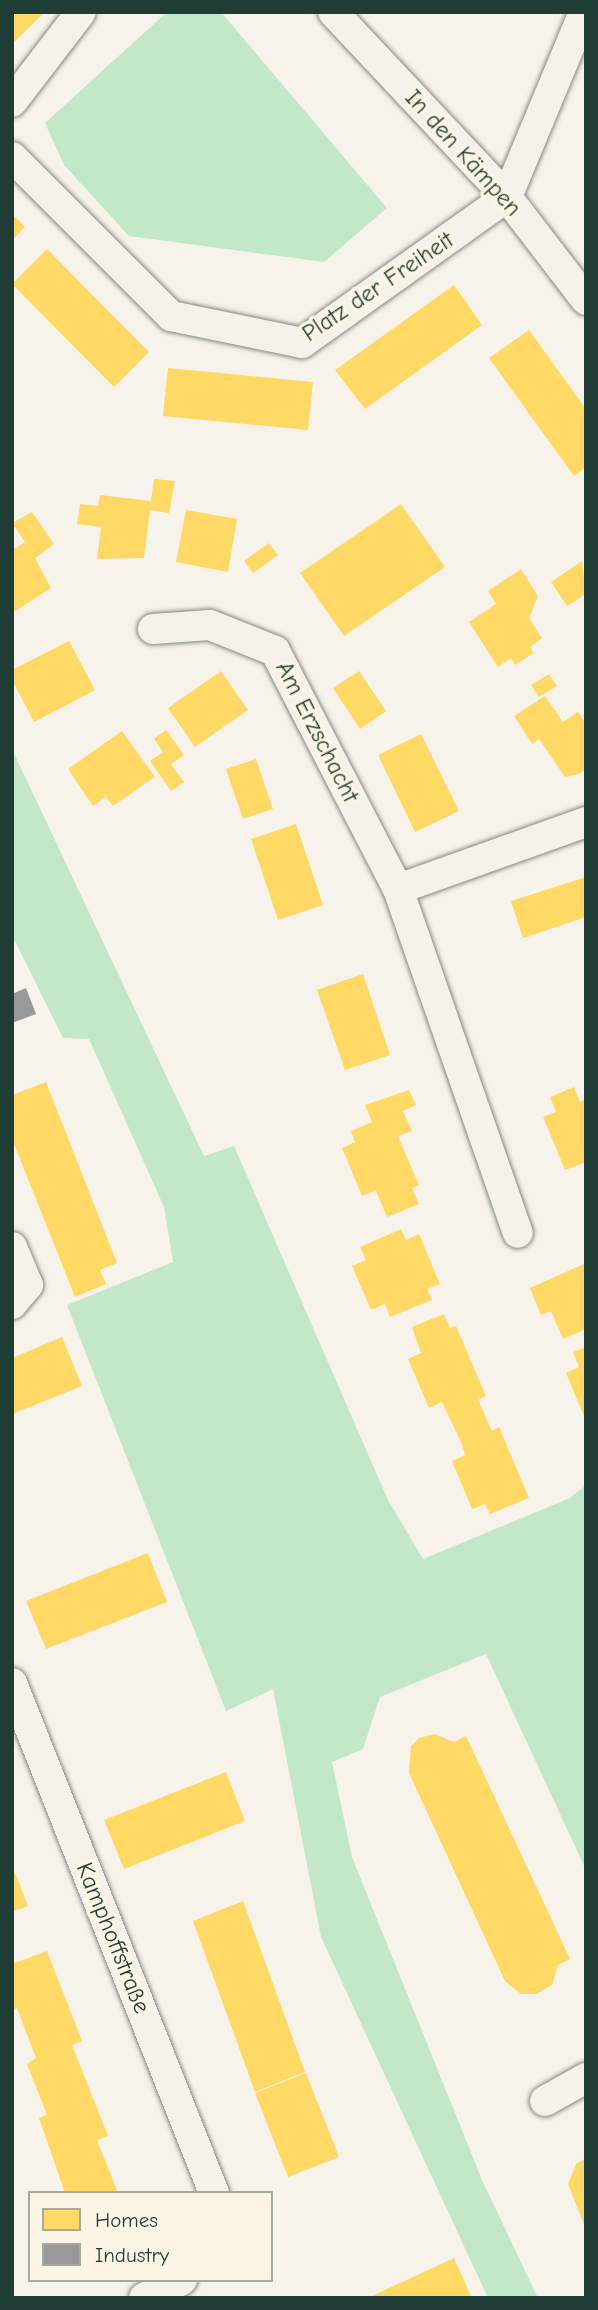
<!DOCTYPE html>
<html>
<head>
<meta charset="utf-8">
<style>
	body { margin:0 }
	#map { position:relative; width:598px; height:2310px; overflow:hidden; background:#f7f3ea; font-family:"Comic Neue",sans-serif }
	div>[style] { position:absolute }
	.green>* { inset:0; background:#c2e8c9 }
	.homes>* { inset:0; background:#ffd966 }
	.industry>* { inset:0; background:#999 }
	.roads { filter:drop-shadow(0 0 2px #868984) drop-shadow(0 0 2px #868984) }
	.street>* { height:30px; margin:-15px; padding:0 15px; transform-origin:15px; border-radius:15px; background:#f5f2ec }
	span { translate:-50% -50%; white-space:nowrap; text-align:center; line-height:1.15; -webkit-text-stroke:7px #fcf5e5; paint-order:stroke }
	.street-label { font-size:24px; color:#1f3d34 }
	.frame { position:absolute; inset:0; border:14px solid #1f3d34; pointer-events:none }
	.legend { position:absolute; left:28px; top:2191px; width:245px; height:91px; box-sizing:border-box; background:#fcf5e5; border:2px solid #a4ab9e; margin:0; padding:9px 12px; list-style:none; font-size:21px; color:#1f3d34 }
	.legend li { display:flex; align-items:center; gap:14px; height:35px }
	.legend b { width:35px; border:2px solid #a4ab9e }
</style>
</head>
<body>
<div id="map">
	<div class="green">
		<div style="clip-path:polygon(167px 12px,221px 12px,387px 208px,324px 262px,129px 236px,64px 165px,45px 123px)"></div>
		<div style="clip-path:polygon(12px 749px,204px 1156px,234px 1146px,388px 1500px,423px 1559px,570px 1498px,586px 1485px,586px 1870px,486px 1654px,380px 1697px,363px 1749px,332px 1762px,352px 1857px,482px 2180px,538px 2298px,488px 2298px,321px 1937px,273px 1689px,226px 1711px,67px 1305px,173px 1262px,164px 1207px,89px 1039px,63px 1038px,12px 935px)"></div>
	</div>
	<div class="homes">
		<div style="clip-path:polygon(12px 12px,45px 12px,12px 44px)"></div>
		<div style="clip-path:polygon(12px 214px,25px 227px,12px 240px)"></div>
		<div style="clip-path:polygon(47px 249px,149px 352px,114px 387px,12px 284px)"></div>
		<div style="clip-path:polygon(454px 285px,482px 325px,365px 409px,335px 370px)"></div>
		<div style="clip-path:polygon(529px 330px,586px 409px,586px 467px,574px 476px,489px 358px)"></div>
		<div style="clip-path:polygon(168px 368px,313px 382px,308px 430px,163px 416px)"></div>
		<div style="clip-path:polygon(154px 479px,175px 481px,169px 513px,150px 510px,144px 558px,97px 559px,101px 527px,77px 524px,80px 504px,98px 506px,100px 495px,151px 501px)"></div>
		<div style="clip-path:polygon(401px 504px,445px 567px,344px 636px,300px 573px)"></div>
		<div style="clip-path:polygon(186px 510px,237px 519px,228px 572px,176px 562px)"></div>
		<div style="clip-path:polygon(32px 512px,54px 544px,35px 558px,51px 588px,12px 613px,12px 550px,25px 542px,12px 523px)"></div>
		<div style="clip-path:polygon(269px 543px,278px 555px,253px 573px,244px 561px)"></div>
		<div style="clip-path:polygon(582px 561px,586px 594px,567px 606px,551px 582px)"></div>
		<div style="clip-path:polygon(521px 569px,538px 596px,529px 618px,542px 638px,530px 647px,534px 653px,515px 665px,511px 658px,498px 667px,469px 622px,496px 604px,488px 591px)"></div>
		<div style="clip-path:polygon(69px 641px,95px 690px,34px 722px,12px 680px,12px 670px)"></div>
		<div style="clip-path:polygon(221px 671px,248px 710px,195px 747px,168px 708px)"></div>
		<div style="clip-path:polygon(359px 671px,386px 711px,360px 729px,333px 688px)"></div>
		<div style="clip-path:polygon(549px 674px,557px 686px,539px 697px,531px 685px)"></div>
		<div style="clip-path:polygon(545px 696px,563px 722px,578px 712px,586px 724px,586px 769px,579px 774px,565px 777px,539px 739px,532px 744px,514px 716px)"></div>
		<div style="clip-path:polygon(166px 730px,184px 755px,171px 764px,184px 782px,171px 791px,150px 761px,163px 752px,154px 739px)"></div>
		<div style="clip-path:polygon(122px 731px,155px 777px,113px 806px,106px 797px,93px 806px,68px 769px)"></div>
		<div style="clip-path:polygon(421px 734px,459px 811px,415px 832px,378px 755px)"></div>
		<div style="clip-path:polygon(256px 759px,273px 809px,243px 819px,226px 769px)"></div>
		<div style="clip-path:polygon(296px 824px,323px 905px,278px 920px,251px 839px)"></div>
		<div style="clip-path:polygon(586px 877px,586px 917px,523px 938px,511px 901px)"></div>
		<div style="clip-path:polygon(363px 974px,390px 1055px,345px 1070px,317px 990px)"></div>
		<div style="clip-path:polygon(46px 1082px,117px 1263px,100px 1270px,106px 1284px,75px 1297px,12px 1139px,12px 1095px)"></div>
		<div style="clip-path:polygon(574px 1087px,580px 1102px,586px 1099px,586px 1162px,565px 1170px,543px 1117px,556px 1112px,550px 1097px)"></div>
		<div style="clip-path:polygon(409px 1090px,416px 1105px,403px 1111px,412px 1131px,398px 1136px,419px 1185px,412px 1188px,419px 1204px,387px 1217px,376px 1191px,362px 1196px,342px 1148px,355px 1142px,351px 1131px,372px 1122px,365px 1105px)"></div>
		<div style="clip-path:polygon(401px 1229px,406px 1240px,419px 1234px,440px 1284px,427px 1289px,432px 1300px,390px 1317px,385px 1304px,371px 1310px,352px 1266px,366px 1260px,360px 1247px)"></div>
		<div style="clip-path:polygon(586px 1263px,586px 1329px,563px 1339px,551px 1311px,541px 1315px,530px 1288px)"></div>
		<div style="clip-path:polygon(444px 1314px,450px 1328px,456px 1326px,486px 1396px,478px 1400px,492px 1431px,499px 1427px,529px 1498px,490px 1514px,485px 1504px,472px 1509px,452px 1461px,465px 1455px,462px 1444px,442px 1402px,429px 1408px,408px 1359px,421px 1353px,412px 1327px)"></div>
		<div style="clip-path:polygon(62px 1337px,82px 1386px,12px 1414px,12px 1358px)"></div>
		<div style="clip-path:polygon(586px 1347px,586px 1421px,566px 1373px,579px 1367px,573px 1352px)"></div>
		<div style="clip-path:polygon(148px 1553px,167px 1602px,46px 1649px,26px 1601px)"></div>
		<div style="clip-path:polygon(434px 1734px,454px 1742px,466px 1736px,570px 1959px,558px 1965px,552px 1985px,537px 1994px,521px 1994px,505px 1981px,409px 1773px,411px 1746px,419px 1738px)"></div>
		<div style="clip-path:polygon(226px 1772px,245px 1821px,124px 1869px,104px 1820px)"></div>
		<div style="clip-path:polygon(12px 1865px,28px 1906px,12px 1912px)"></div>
		<div style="clip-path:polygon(243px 1901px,305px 2072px,255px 2092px,193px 1921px)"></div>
		<div style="clip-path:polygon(47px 1951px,82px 2041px,72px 2045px,108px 2136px,97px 2140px,118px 2193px,65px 2193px,39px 2118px,47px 2115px,27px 2064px,36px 2058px,17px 2008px,12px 2010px,12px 1964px)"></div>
		<div style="clip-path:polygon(306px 2073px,339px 2157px,288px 2177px,255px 2093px)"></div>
		<div style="clip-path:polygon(586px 2158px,586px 2230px,568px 2184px,576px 2164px)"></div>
		<div style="clip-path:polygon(454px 2258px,472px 2298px,368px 2298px,374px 2295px)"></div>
	</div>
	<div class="industry">
		<div style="clip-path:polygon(26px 988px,36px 1014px,12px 1023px,12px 994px)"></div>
	</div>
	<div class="roads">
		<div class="street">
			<div style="left:333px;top:12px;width:254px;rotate:46.8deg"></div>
			<div style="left:507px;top:197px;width:130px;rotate:52.5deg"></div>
			<div style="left:12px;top:102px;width:113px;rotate:-52.5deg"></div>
			<div style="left:12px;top:157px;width:225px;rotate:45deg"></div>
			<div style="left:171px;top:316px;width:134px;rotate:11.6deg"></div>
			<div style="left:302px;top:343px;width:252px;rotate:-35.5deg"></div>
			<div style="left:507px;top:197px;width:200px;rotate:-67.4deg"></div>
			<div style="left:153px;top:629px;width:57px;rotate:-4deg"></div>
			<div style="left:210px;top:625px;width:70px;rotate:21.8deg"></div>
			<div style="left:275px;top:651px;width:268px;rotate:62.7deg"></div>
			<div style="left:398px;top:889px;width:200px;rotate:-19.6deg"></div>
			<div style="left:398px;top:889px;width:364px;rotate:70.8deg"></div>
			<div style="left:12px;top:1247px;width:41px;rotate:67.2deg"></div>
			<div style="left:28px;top:1285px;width:25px;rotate:130deg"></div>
			<div style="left:12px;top:1683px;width:549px;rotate:68.39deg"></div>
			<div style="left:545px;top:2101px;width:47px;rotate:-29.3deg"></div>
			<div style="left:144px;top:2298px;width:42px;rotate:-25.3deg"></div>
		</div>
	</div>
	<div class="street-label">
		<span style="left:463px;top:153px;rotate:48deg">In den Kämpen</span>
		<span style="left:378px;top:287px;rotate:-34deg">Platz der Freiheit</span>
		<span style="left:317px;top:732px;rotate:63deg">Am Erzschacht</span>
		<span style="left:113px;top:1938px;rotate:68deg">Kamphoffstraße</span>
	</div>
	<div class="frame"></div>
	<ul class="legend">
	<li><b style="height:19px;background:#ffd966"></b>Homes</li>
	<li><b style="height:19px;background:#999"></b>Industry</li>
	</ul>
</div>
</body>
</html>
